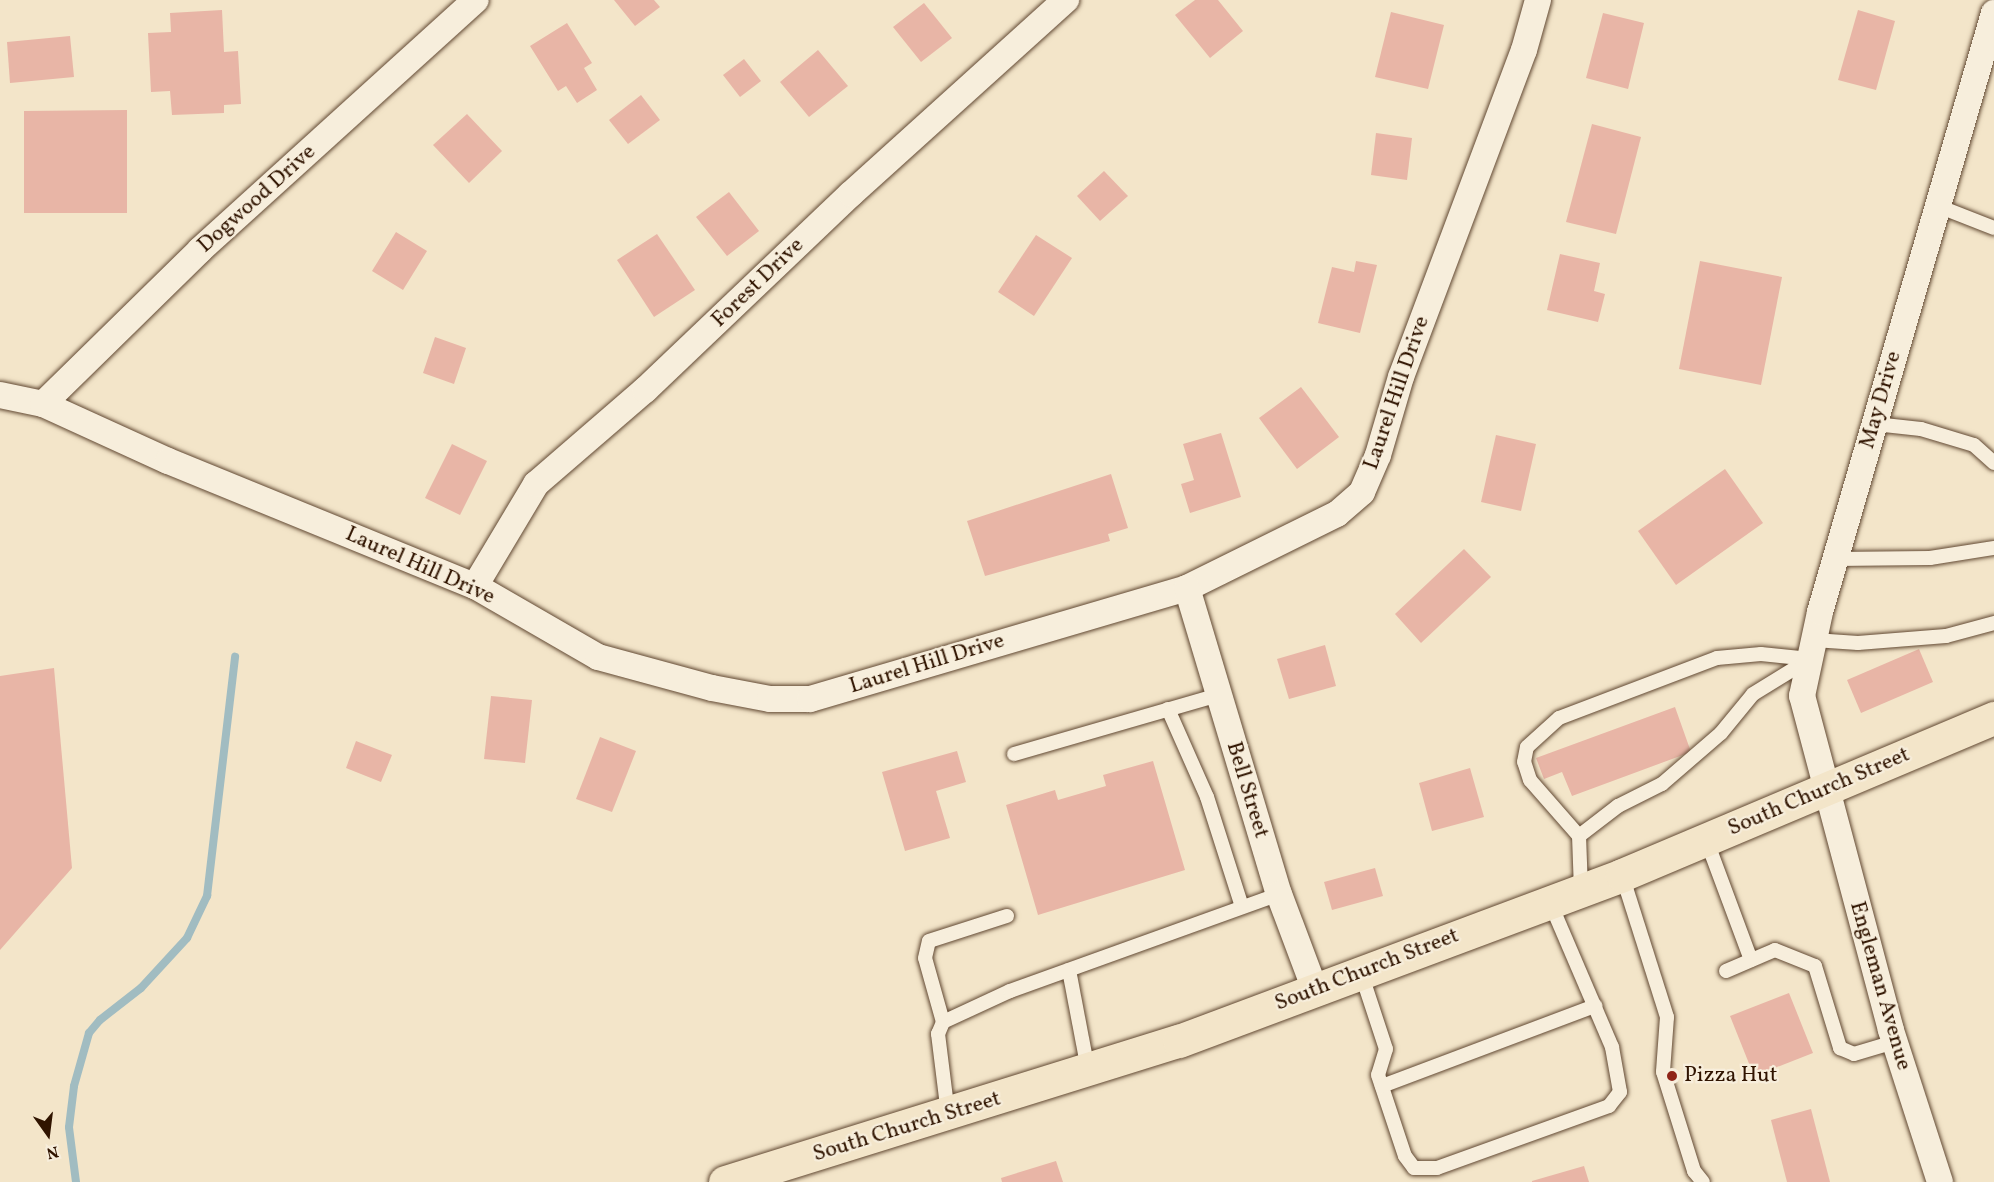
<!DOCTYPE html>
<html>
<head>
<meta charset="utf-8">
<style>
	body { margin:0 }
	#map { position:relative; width:1994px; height:1182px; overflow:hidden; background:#f3e5c9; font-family:Vollkorn,serif }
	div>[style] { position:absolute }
	.stream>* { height:8px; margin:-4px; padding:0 4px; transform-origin:4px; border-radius:4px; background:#a1bcc1 }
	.building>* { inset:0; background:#e8b5a6 }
	.roads { filter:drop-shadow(0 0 2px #614832) drop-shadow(0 0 2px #614832) }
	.service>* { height:14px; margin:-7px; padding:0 7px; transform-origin:7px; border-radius:7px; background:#f7eedc }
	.minor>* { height:26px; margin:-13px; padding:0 13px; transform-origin:13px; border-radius:13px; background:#f7eedc }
	.primary>* { height:33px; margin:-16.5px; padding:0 16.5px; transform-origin:16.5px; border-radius:16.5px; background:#f3e5c9 }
	.dots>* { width:16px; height:16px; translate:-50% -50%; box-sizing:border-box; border:3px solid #f7eedc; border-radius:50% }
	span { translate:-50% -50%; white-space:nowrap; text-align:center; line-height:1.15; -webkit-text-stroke:4.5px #f7eedc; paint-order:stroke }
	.street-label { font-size:22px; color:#301400 }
	.poi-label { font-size:22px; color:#301400 }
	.left { translate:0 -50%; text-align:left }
	.north { position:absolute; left:18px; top:1104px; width:60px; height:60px; -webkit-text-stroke:4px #f7eedc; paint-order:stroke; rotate:166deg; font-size:16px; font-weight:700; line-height:24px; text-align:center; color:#301400 }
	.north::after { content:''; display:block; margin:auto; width:21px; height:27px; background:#301400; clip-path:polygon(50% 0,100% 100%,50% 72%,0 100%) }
</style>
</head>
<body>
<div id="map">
	<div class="stream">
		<div style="left:76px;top:1182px;width:55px;rotate:-97.3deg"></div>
		<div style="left:69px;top:1127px;width:41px;rotate:-83deg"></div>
		<div style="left:74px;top:1086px;width:55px;rotate:-74.2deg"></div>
		<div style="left:89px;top:1033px;width:17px;rotate:-50deg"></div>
		<div style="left:100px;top:1020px;width:52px;rotate:-38deg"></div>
		<div style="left:141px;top:988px;width:68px;rotate:-47.4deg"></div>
		<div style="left:187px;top:938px;width:47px;rotate:-64.5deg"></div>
		<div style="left:207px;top:896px;width:241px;rotate:-83.3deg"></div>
	</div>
	<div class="building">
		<div style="clip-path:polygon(614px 0,654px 0,660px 7px,635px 26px)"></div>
		<div style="clip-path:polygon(1195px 0,1218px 0,1243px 31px,1210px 58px,1175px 15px)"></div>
		<div style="clip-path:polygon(924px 3px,952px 38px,921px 62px,893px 27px)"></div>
		<div style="clip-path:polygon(222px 10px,224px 52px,238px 51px,241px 104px,224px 105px,224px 113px,172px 115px,170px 91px,151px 92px,148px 33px,171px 32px,170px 13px)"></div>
		<div style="clip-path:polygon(1858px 10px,1895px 21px,1876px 90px,1838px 80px)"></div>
		<div style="clip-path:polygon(1391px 12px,1444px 25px,1428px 89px,1375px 77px)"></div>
		<div style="clip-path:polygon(1603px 13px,1644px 23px,1628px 89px,1586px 78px)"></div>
		<div style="clip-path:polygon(567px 23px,592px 63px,584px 68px,597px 90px,577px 103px,566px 86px,558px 91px,530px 46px)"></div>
		<div style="clip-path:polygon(70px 36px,74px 77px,10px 83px,7px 42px)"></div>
		<div style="clip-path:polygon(818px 50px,848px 86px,809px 117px,780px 82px)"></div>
		<div style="clip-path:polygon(744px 59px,761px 81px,740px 97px,723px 75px)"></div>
		<div style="clip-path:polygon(641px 95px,660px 120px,628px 144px,609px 120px)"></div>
		<div style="clip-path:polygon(127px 110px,127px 213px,24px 213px,24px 111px)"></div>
		<div style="clip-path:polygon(467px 114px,502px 151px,469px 183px,433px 145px)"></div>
		<div style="clip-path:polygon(1592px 124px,1641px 137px,1616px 234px,1566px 222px)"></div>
		<div style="clip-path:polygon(1376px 133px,1412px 138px,1407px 180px,1371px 175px)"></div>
		<div style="clip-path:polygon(1104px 171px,1128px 196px,1100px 221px,1077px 196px)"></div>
		<div style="clip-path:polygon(729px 192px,759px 231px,727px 256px,696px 217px)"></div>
		<div style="clip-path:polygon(396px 232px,427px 251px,403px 290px,372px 271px)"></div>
		<div style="clip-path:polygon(657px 234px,695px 290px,654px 317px,617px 260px)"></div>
		<div style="clip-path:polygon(1036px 235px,1072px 258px,1034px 316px,998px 292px)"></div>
		<div style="clip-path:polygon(1560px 254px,1600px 263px,1594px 291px,1605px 294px,1598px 322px,1547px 310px)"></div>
		<div style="clip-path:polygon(1356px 261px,1377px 265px,1360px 333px,1318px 323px,1332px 267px,1354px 272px)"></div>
		<div style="clip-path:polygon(1700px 261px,1782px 277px,1761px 385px,1679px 369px)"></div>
		<div style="clip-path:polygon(435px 337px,466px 348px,454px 384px,423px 373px)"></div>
		<div style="clip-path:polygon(1301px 387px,1339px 437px,1297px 469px,1259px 418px)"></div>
		<div style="clip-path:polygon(1221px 433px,1241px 497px,1190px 513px,1181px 484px,1194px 480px,1183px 444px)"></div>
		<div style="clip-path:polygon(1496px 435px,1536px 444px,1521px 511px,1481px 502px)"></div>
		<div style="clip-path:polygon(452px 444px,487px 461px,460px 515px,425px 498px)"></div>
		<div style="clip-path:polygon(1725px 469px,1763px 523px,1676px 585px,1638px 531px)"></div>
		<div style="clip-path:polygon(1111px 474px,1128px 528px,1108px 534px,1110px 541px,985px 576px,967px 521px)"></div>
		<div style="clip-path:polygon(1464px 549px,1491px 577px,1421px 643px,1395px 614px)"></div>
		<div style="clip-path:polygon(1325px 645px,1336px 686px,1289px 699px,1277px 659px)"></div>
		<div style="clip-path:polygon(1919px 649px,1933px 682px,1861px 713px,1847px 680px)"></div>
		<div style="clip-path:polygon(54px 668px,72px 868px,0 950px,0 676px)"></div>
		<div style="clip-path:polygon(491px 696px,532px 700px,525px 763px,484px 759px)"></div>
		<div style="clip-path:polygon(1675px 707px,1691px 752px,1572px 796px,1562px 772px,1544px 779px,1536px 758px)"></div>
		<div style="clip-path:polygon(600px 737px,636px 751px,612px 812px,576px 799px)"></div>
		<div style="clip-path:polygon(356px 741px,392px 755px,381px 782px,346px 768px)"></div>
		<div style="clip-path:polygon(957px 751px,966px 782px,936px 791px,950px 838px,905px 851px,882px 772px)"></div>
		<div style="clip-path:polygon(1153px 761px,1185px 870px,1038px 915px,1006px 805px,1055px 790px,1058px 800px,1106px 786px,1103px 775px)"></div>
		<div style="clip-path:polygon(1470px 768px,1484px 817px,1432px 831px,1419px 783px)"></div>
		<div style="clip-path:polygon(1375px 868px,1383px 896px,1332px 910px,1324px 882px)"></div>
		<div style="clip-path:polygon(1789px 993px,1813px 1053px,1754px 1076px,1730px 1016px)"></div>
		<div style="clip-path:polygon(1811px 1109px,1830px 1182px,1787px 1182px,1771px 1120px)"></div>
		<div style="clip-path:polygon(1056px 1161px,1063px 1182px,1002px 1182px,1001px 1178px)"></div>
		<div style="clip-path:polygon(1584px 1166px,1589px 1182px,1532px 1182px,1532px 1181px)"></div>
	</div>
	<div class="roads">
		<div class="service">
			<div style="left:1938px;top:206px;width:60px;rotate:21.4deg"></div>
			<div style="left:1875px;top:424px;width:46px;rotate:6.2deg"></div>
			<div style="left:1921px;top:429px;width:55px;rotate:16.8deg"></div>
			<div style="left:1974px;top:445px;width:27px;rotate:42deg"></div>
			<div style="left:1835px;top:559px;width:95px;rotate:-0.6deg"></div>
			<div style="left:1930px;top:558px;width:65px;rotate:-8.9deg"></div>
			<div style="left:1814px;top:640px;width:44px;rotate:3.9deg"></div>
			<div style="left:1858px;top:643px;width:88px;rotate:-4.5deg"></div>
			<div style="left:1946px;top:636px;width:50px;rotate:-15.2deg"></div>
			<div style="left:1168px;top:709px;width:96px;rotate:66.1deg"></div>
			<div style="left:1207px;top:797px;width:115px;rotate:72.3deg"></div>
			<div style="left:1014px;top:754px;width:212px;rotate:-16.1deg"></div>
			<div style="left:1579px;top:836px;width:74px;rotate:-131.2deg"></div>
			<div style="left:1530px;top:780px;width:19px;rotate:-108deg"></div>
			<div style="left:1524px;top:762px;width:15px;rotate:-79deg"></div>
			<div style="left:1527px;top:747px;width:43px;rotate:-42.2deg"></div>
			<div style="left:1559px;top:718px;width:169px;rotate:-20.8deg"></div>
			<div style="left:1717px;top:658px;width:44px;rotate:-5.2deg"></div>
			<div style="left:1761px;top:654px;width:49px;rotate:5.8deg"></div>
			<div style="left:1706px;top:839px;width:129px;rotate:69.6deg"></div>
			<div style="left:1622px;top:875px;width:149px;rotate:72.4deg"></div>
			<div style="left:1667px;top:1017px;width:55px;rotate:94.2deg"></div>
			<div style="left:1663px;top:1072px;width:104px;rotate:72.6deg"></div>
			<div style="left:1694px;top:1171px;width:14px;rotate:51deg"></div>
			<div style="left:1581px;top:890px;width:54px;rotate:-92.1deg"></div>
			<div style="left:1579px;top:836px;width:49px;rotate:-37.6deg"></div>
			<div style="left:1618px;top:806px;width:49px;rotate:-26.6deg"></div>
			<div style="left:1662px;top:784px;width:78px;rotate:-40.8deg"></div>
			<div style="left:1721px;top:733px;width:50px;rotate:-50.6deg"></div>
			<div style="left:1753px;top:694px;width:67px;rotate:-31.6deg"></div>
			<div style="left:1069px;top:970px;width:102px;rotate:79.2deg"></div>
			<div style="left:1726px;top:971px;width:53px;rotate:-23.2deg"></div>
			<div style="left:1775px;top:950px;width:43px;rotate:21.8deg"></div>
			<div style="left:1815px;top:966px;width:86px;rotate:73deg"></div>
			<div style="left:1840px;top:1048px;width:15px;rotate:23deg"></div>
			<div style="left:1854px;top:1054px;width:42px;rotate:-16.7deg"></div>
			<div style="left:1361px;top:973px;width:80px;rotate:71.8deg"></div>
			<div style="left:1386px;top:1049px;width:27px;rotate:107deg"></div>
			<div style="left:1378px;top:1075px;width:85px;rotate:71.6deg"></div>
			<div style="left:1405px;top:1156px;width:15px;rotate:53deg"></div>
			<div style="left:1414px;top:1168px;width:23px"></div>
			<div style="left:1437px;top:1168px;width:183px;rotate:-19.8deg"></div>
			<div style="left:1609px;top:1106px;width:18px;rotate:-52deg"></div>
			<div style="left:1620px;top:1092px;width:46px;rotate:-100.1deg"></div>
			<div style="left:1612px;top:1047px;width:158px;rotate:-113.2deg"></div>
			<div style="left:943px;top:1022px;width:66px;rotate:-105.7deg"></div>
			<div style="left:925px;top:958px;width:17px;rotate:-77deg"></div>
			<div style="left:929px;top:941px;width:82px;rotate:-17.8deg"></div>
			<div style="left:1382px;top:1086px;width:228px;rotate:-20.6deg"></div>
			<div style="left:948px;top:1114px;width:81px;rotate:-97.1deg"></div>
			<div style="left:938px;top:1034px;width:13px;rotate:-67deg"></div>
			<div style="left:943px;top:1022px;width:74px;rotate:-24.8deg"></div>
			<div style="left:1010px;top:991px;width:286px;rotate:-19.8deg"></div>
		</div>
		<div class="minor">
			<div style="left:0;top:395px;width:44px;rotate:11.8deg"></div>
			<div style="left:43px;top:404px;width:137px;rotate:24.5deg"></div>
			<div style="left:168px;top:461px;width:331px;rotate:22.2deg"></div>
			<div style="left:475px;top:586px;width:142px;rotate:30deg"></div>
			<div style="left:598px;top:657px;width:118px;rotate:15.2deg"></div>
			<div style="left:712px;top:688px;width:59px;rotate:10.7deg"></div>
			<div style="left:770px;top:699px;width:40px"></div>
			<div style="left:810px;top:699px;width:393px;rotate:-16.4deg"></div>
			<div style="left:1187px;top:588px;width:167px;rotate:-26.3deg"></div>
			<div style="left:1337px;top:514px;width:33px;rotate:-41deg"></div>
			<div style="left:1362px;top:492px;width:40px;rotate:-66.6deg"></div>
			<div style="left:1378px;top:455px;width:81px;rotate:-73.6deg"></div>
			<div style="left:1401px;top:377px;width:349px;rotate:-69.4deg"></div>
			<div style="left:1524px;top:50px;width:52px;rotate:-74.4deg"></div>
			<div style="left:43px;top:404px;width:220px;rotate:-44.4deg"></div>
			<div style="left:200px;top:250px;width:372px;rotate:-42.2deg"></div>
			<div style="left:475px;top:586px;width:119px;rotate:-59.1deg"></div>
			<div style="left:536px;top:484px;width:144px;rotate:-40.8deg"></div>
			<div style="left:645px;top:390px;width:284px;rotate:-43.6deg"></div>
			<div style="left:851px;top:194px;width:290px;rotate:-42.1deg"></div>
			<div style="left:1187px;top:588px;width:320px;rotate:73.3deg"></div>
			<div style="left:1279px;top:894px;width:103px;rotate:69.4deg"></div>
			<div style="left:1940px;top:1182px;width:160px;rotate:-107.9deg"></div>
			<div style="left:1891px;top:1030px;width:346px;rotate:-104.9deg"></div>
			<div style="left:1802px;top:696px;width:86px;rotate:-77.9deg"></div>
			<div style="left:1820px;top:612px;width:624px;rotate:-73.8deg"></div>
		</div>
		<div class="primary">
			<div style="left:725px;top:1182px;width:475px;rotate:-17.3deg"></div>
			<div style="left:1179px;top:1041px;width:473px;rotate:-20.5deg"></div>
			<div style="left:1622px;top:875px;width:404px;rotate:-22.9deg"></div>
		</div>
	</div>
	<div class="dots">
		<div style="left:1672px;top:1076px;background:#8f2418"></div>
	</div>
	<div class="street-label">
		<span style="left:257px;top:199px;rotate:-42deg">Dogwood Drive</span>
		<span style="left:758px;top:283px;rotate:-44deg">Forest Drive</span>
		<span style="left:1397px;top:393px;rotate:-71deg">Laurel Hill Drive</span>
		<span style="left:1881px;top:400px;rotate:-74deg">May Drive</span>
		<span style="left:420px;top:566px;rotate:24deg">Laurel Hill Drive</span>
		<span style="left:927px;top:664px;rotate:-17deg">Laurel Hill Drive</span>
		<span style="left:1247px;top:790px;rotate:73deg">Bell Street</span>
		<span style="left:1819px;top:792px;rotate:-23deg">South Church Street</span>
		<span style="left:1367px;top:970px;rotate:-21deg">South Church Street</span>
		<span style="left:1880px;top:986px;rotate:74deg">Engleman Avenue</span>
		<span style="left:907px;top:1127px;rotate:-17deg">South Church Street</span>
	</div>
	<div class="poi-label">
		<span class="left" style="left:1684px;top:1076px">Pizza Hut</span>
	</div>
	<div class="north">N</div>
</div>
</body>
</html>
